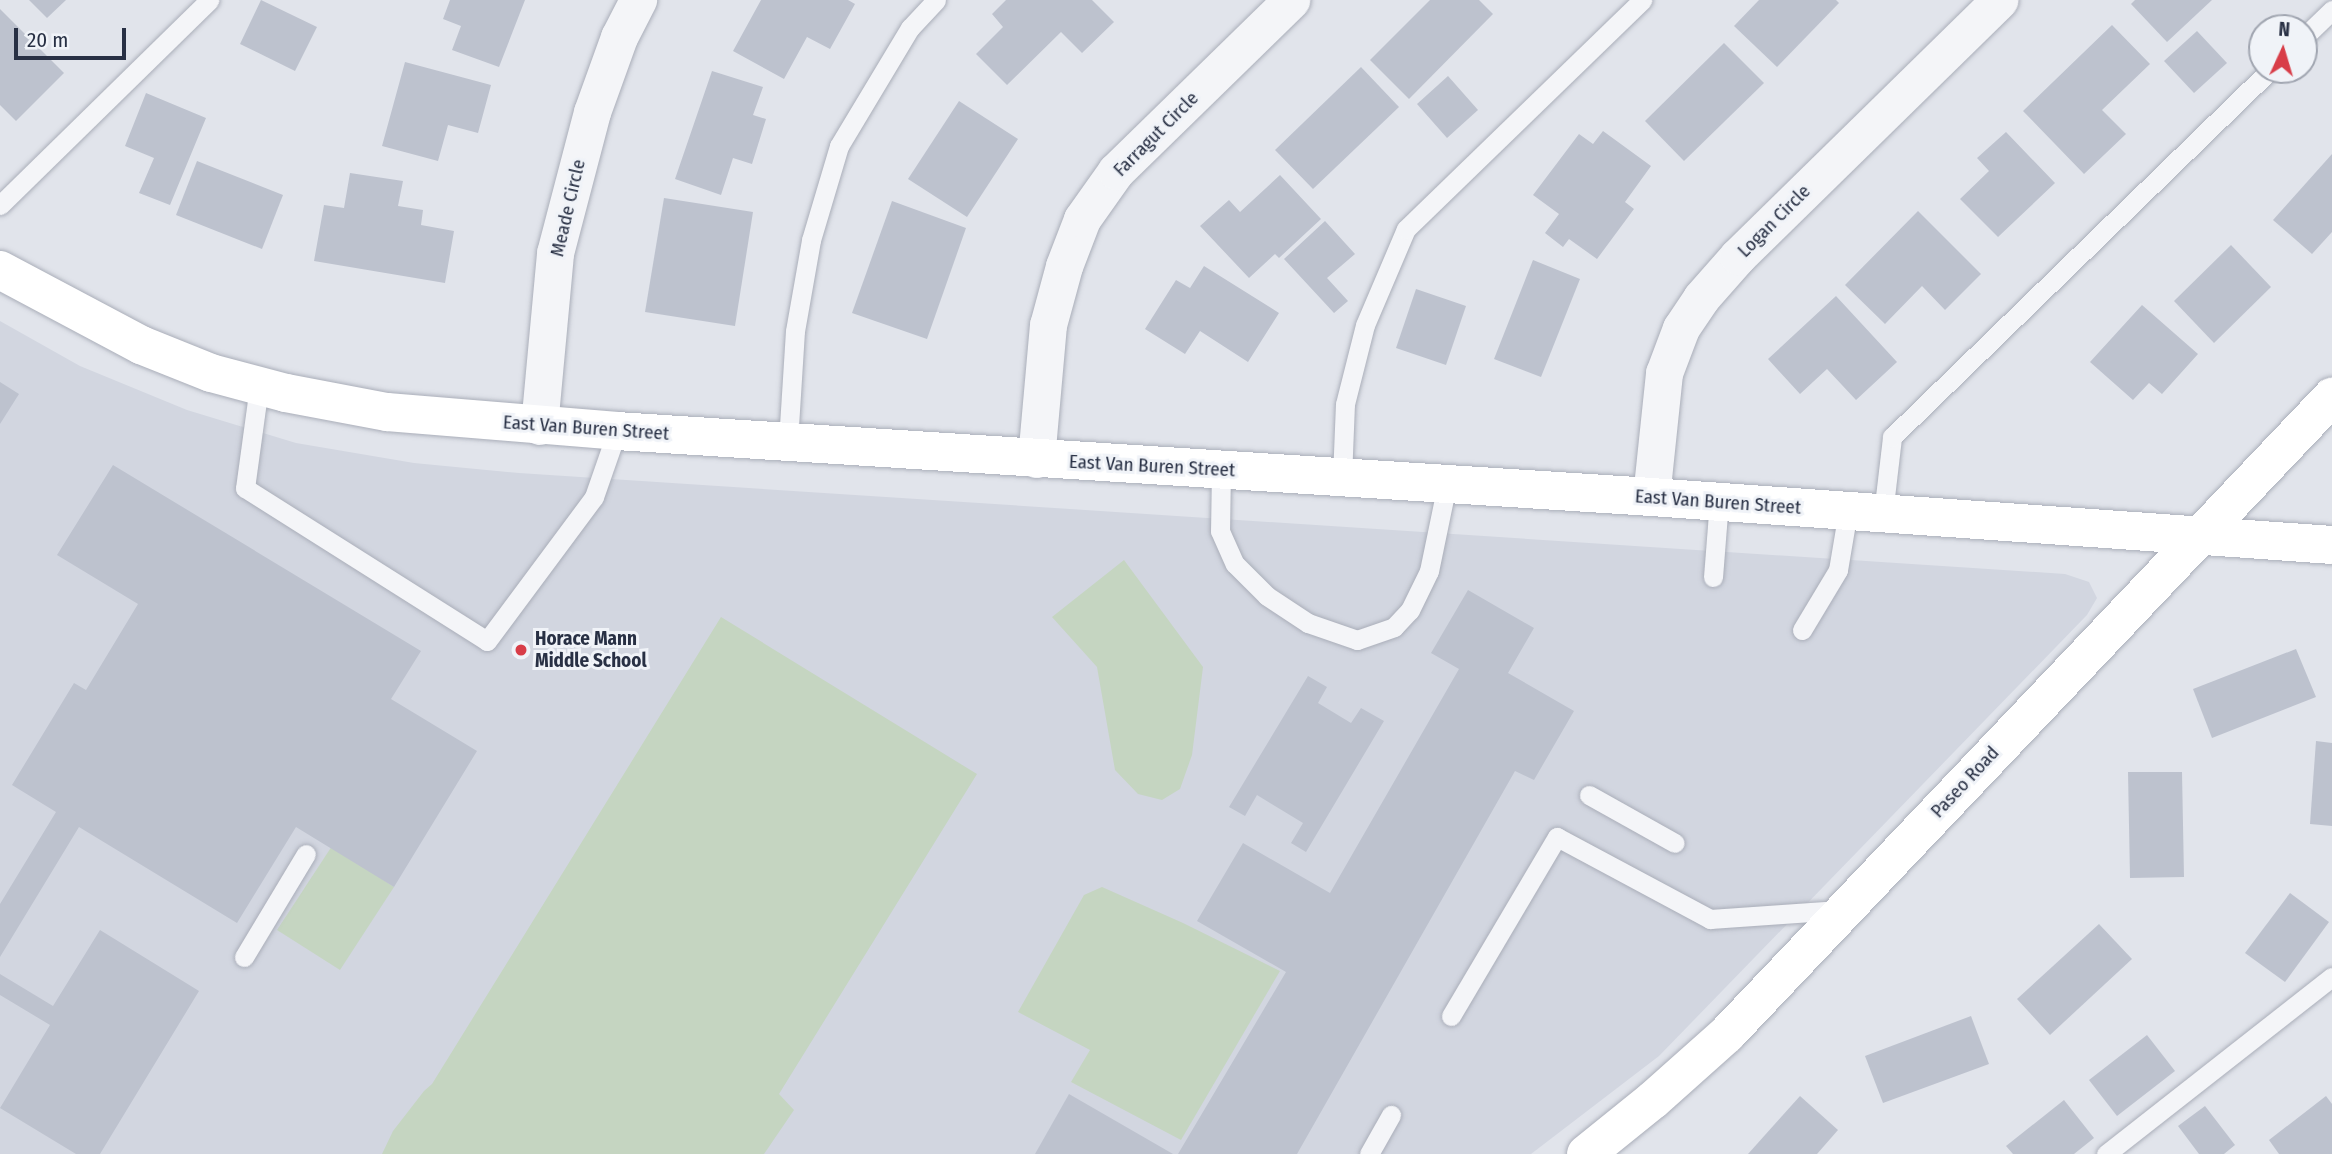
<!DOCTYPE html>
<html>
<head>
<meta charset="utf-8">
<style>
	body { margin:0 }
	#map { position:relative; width:2332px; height:1154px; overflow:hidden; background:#e1e4eb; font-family:"Fira Sans Condensed",sans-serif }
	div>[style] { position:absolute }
	.built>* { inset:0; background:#d2d6e0 }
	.green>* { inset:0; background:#c5d5c1 }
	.building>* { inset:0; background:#bdc2ce }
	.roads { filter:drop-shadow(0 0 2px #aaaeb9) drop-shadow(0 0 2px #aaaeb9) }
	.lane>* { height:19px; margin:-9.5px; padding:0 9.5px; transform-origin:9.5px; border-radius:9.5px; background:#f4f5f8 }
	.street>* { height:37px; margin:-18.5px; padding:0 18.5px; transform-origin:18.5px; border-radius:18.5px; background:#f4f5f8 }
	.secondary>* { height:38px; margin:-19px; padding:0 19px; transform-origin:19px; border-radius:19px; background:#fff }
	.dots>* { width:19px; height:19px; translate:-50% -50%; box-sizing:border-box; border:4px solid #f0f3f8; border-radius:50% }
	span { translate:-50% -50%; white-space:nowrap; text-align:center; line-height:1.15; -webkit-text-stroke:6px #f0f3f8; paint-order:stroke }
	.street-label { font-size:19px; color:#283044 }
	.poi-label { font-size:19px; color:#283044; font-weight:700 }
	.left { translate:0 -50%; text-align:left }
	.north { position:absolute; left:2248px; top:14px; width:70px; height:70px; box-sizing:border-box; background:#f0f3f8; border:2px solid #a0a5b0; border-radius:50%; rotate:4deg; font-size:19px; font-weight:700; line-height:28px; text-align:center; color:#283044 }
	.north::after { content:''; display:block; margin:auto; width:24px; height:32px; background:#d83d48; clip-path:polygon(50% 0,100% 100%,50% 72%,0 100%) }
	.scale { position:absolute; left:14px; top:28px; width:112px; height:32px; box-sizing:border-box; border:4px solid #283044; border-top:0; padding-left:9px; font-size:21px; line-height:24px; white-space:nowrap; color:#283044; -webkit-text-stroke:5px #f0f3f8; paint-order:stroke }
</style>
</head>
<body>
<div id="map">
	<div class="built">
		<div style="clip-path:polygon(0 321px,80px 366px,187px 410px,296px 443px,414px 463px,519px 473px,2065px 574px,2089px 582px,2097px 598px,2087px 615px,1659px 1056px,1531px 1154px,0 1154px)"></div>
	</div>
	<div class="green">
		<div style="clip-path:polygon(1124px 560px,1203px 667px,1192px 755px,1180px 789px,1162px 800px,1138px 794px,1115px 770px,1097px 667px,1052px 617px)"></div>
		<div style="clip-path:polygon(721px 617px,977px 774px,779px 1094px,794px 1110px,764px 1154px,382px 1154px,393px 1131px,424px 1091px,432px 1084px)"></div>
		<div style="clip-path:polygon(332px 846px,394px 887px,340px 970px,277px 930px)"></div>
		<div style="clip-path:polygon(1102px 887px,1183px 923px,1280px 971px,1181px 1140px,1071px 1082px,1090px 1050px,1018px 1012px,1084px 895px)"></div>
	</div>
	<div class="building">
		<div style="clip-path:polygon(29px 0,66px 0,47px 18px)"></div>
		<div style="clip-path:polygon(261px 0,317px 27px,295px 71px,240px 44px)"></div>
		<div style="clip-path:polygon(450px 0,525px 0,499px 67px,452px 50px,461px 26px,443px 19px)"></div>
		<div style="clip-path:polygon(761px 0,848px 0,855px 4px,830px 49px,807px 37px,784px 79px,733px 51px)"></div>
		<div style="clip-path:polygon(1006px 0,1092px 0,1114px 22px,1082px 53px,1061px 32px,1007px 85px,976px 54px,1003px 27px,992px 14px)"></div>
		<div style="clip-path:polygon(1430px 0,1479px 0,1493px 14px,1409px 99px,1370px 60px)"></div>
		<div style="clip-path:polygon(1759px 0,1836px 0,1839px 3px,1777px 67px,1734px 26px)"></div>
		<div style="clip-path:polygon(2135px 0,2212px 0,2167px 42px,2131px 4px)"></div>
		<div style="clip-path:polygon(0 9px,64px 73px,16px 121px,0 105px)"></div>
		<div style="clip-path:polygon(2112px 25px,2150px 64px,2102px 110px,2126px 134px,2084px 174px,2023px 111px)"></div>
		<div style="clip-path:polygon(2197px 31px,2227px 63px,2194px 93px,2164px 61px)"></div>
		<div style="clip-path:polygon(1724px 43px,1764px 83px,1684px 161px,1645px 121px)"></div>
		<div style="clip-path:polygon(405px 62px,491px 85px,478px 133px,448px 125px,438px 161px,382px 146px)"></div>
		<div style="clip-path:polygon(1361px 67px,1399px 107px,1313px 189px,1275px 150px)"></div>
		<div style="clip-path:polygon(712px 71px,763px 87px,753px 115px,766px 119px,752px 164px,733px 158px,721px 195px,675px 179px)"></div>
		<div style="clip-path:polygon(1448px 76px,1478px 110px,1447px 138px,1417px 104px)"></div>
		<div style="clip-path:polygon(146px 93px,206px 118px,170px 205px,139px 193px,154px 158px,125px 146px)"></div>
		<div style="clip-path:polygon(959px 101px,1018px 139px,967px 217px,908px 179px)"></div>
		<div style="clip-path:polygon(1603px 131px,1651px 166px,1625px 202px,1634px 209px,1597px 259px,1569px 239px,1563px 247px,1545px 233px,1559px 214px,1533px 195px,1579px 134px,1593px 144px)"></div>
		<div style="clip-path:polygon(2006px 132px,2055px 183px,1998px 237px,1960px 199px,1989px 171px,1977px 158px)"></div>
		<div style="clip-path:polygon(2332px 154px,2332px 232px,2312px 254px,2273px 220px)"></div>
		<div style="clip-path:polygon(197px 161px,283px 195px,262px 249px,176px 215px)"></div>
		<div style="clip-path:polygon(350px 173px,403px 181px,398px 206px,423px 210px,421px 225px,454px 231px,445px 283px,314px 261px,324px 205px,344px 208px)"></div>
		<div style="clip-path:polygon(1280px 175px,1321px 219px,1279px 258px,1275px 254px,1249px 278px,1200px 226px,1229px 200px,1240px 212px)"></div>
		<div style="clip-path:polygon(664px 198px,753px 212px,735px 326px,645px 312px)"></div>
		<div style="clip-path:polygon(892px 201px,966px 228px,927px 339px,852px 313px)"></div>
		<div style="clip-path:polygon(1918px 211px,1981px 274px,1945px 310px,1922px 286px,1885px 324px,1845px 285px)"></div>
		<div style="clip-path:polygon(1325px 221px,1355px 254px,1327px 278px,1348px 301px,1334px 313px,1284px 259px)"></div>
		<div style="clip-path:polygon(2231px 245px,2271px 287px,2214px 343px,2174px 301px)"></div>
		<div style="clip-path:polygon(1533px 260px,1580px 279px,1541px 377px,1494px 359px)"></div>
		<div style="clip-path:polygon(1204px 266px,1279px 313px,1248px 362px,1200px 331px,1185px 354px,1145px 329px,1176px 280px,1190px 288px)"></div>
		<div style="clip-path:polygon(1416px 289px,1466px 306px,1446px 365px,1396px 348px)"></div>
		<div style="clip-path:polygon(1836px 296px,1897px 362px,1856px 400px,1827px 369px,1800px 394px,1768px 359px)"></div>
		<div style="clip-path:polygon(2142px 305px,2198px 354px,2162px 394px,2149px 383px,2133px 400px,2090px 362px)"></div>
		<div style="clip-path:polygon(0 382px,19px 394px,0 424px)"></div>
		<div style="clip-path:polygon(113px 465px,421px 651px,391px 699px,477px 751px,394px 887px,296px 827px,237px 923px,79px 827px,0 957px,0 904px,56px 812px,12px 785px,74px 683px,86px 690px,138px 604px,57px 555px)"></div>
		<div style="clip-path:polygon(1468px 590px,1534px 628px,1508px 673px,1574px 711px,1534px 780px,1515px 771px,1297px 1154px,1178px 1154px,1286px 972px,1197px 921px,1243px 843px,1330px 893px,1459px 669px,1431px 653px)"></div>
		<div style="clip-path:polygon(2296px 649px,2316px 697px,2212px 738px,2193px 689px)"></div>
		<div style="clip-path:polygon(1308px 676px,1327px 687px,1318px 703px,1351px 723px,1361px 708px,1384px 721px,1306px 852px,1291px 843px,1303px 823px,1257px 795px,1245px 816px,1229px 807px)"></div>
		<div style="clip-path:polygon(2316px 741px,2332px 743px,2332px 826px,2310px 824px)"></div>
		<div style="clip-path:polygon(2128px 772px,2182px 772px,2184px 877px,2130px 878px)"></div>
		<div style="clip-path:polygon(2290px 893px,2329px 922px,2285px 982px,2245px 953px)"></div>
		<div style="clip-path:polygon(2099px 924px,2132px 959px,2050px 1035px,2017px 999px)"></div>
		<div style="clip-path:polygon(100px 930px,199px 991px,100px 1154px,76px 1154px,0 1108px,50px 1025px,0 995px,0 974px,53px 1006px)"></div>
		<div style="clip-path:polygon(1971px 1016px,1989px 1064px,1883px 1103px,1865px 1056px)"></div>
		<div style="clip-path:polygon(2147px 1035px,2175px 1071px,2117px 1116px,2089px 1080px)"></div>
		<div style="clip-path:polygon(1069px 1094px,1173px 1154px,1035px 1154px)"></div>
		<div style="clip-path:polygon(1800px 1096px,1838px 1130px,1817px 1154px,1748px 1154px)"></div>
		<div style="clip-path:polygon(2326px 1096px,2332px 1104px,2332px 1154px,2279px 1154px,2269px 1140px)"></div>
		<div style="clip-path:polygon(2064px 1100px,2094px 1138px,2074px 1154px,2013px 1154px,2006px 1146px)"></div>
		<div style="clip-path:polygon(2205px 1106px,2235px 1145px,2224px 1154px,2199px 1154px,2178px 1126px)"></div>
	</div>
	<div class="roads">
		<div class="lane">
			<div style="left:2304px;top:37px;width:39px;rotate:-44deg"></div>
			<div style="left:0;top:205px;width:293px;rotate:-44.4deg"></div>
			<div style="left:259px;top:386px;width:103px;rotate:97.8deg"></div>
			<div style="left:245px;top:488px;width:286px;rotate:32.3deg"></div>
			<div style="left:487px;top:641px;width:179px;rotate:-53.4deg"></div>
			<div style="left:594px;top:497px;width:70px;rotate:-70.8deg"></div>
			<div style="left:788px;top:442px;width:111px;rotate:-86.4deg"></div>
			<div style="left:795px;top:331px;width:92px;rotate:-80deg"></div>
			<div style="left:811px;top:240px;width:98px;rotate:-73.4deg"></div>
			<div style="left:839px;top:146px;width:138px;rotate:-59deg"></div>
			<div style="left:910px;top:28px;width:38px;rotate:-47deg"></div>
			<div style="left:1221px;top:470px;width:61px;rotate:90.9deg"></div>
			<div style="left:1220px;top:531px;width:36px;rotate:66deg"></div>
			<div style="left:1235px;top:564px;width:45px;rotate:45deg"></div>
			<div style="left:1267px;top:596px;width:49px;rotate:33.4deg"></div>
			<div style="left:1308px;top:623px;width:52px;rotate:19.1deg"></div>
			<div style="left:1357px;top:640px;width:39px;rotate:-19deg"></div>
			<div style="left:1394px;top:627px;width:23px;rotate:-47deg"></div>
			<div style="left:1410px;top:610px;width:43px;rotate:-64deg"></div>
			<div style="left:1429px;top:571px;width:89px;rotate:-78.3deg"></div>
			<div style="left:1342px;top:478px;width:74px;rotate:-87.7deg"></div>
			<div style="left:1345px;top:404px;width:81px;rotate:-75.8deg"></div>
			<div style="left:1365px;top:325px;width:104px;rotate:-66.9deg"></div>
			<div style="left:1406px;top:229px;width:329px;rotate:-44.1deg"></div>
			<div style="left:1883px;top:514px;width:78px;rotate:-83.3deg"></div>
			<div style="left:1892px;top:437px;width:527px;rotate:-44.15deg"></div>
			<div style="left:1713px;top:577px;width:76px;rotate:-85.5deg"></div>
			<div style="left:1802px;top:630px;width:70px;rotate:-59deg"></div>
			<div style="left:1838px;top:570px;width:60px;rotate:-80.4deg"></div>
			<div style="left:1589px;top:795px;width:98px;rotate:29.2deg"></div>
			<div style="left:244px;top:957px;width:120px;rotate:-59deg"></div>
			<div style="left:1451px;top:1016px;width:208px;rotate:-59.4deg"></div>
			<div style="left:1557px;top:837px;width:174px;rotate:28.2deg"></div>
			<div style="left:1710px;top:919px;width:130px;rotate:-4deg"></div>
			<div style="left:1369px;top:1154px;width:45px;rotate:-60.6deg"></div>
			<div style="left:2106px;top:1154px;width:287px;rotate:-38.1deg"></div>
		</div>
		<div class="street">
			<div style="left:539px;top:426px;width:174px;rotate:-84.7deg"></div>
			<div style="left:555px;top:253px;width:146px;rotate:-75.3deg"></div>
			<div style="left:592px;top:112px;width:80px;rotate:-70.2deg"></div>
			<div style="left:619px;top:37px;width:42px;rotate:-62.8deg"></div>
			<div style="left:1036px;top:459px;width:135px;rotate:-84.9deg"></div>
			<div style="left:1048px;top:325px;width:61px;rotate:-74.8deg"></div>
			<div style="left:1064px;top:266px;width:50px;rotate:-69deg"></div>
			<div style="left:1082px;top:219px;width:59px;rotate:-54.7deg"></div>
			<div style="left:1116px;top:171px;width:245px;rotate:-44.3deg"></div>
			<div style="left:1651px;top:497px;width:125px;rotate:-84deg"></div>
			<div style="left:1664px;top:373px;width:48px;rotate:-69.3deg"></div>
			<div style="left:1681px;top:328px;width:36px;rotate:-56deg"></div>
			<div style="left:1701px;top:298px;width:56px;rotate:-48.6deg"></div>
			<div style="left:1738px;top:256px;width:366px;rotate:-44.4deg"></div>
		</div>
		<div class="secondary">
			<div style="left:0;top:270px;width:160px;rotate:28deg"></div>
			<div style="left:141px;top:345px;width:75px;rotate:21.8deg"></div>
			<div style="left:211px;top:373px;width:78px;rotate:14.9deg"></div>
			<div style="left:286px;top:393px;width:103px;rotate:10.7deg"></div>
			<div style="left:387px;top:412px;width:231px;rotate:4.7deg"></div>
			<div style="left:617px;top:431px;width:1036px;rotate:3.65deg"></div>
			<div style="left:1651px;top:497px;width:683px;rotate:4.03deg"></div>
			<div style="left:1586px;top:1154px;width:86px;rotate:-38.9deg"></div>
			<div style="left:1653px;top:1100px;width:99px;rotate:-41.7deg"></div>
			<div style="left:1727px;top:1034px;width:879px;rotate:-46.48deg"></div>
		</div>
	</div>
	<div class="dots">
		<div style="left:521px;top:650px;background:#d83d48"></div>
	</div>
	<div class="street-label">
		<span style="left:1156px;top:134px;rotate:-45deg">Farragut Circle</span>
		<span style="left:568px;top:208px;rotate:-77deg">Meade Circle</span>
		<span style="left:1774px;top:221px;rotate:-45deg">Logan Circle</span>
		<span style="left:586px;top:428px;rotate:4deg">East Van Buren Street</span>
		<span style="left:1152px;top:466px;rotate:3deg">East Van Buren Street</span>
		<span style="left:1718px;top:502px;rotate:4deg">East Van Buren Street</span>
		<span style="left:1965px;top:782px;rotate:-47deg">Paseo Road</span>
	</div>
	<div class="poi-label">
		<span class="left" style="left:535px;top:650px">Horace Mann<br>Middle School</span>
	</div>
	<div class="north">N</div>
	<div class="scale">20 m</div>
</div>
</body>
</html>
